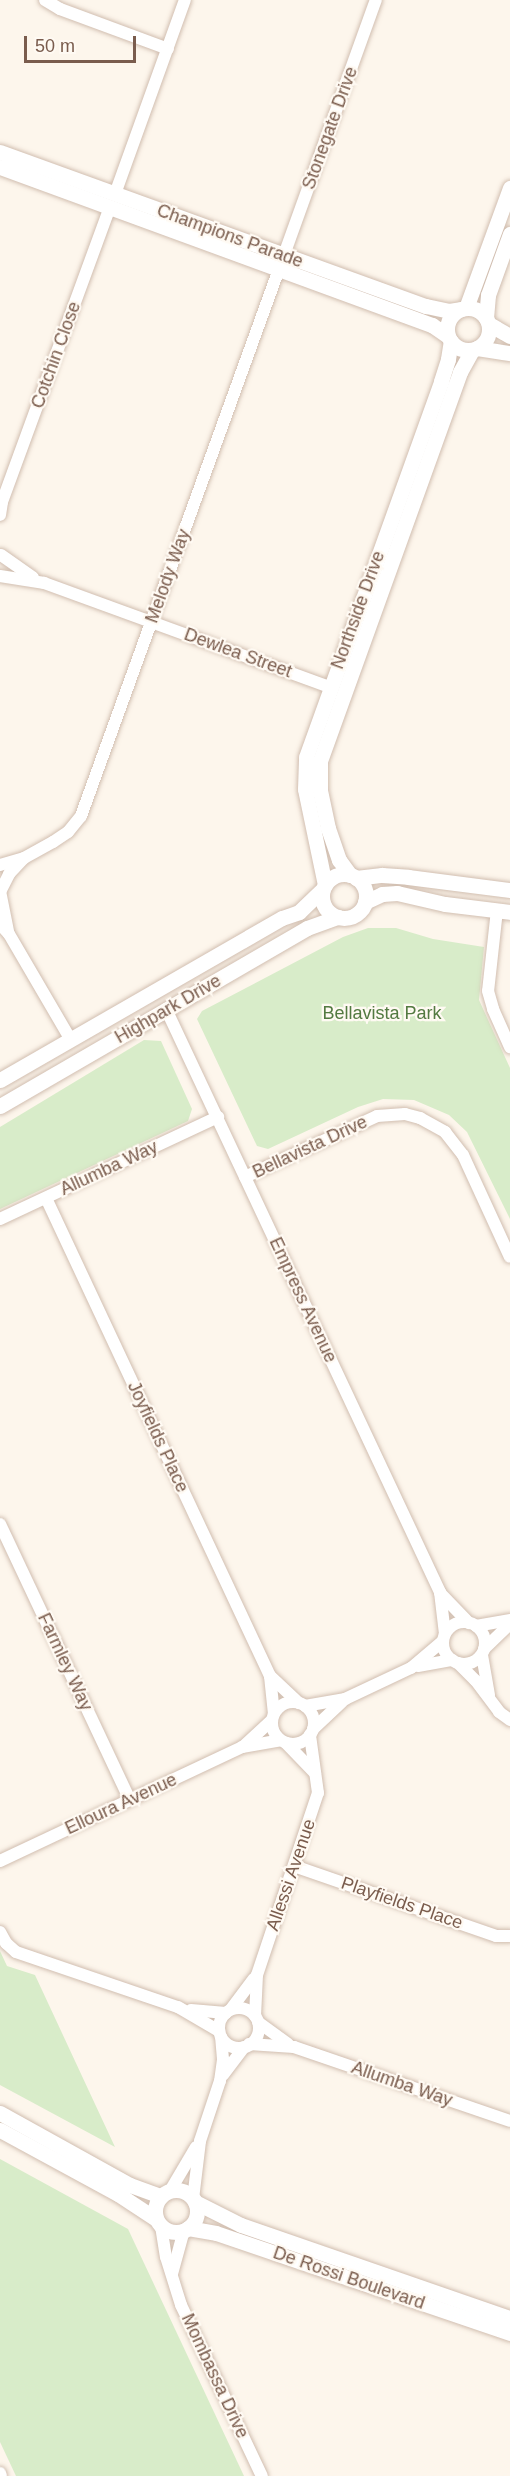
<!DOCTYPE html>
<html>
<head>
<meta charset="utf-8">
<style>
	body { margin:0 }
	#map { position:relative; width:510px; height:2476px; overflow:hidden; background:#fdf6ec; font-family:Arial,sans-serif }
	div>[style] { position:absolute }
	.green>* { inset:0; background:#d8ecc9 }
	.roads { filter:drop-shadow(0 0 2px #d1beb0) drop-shadow(0 0 2px #d1beb0) }
	.minor>* { height:12px; margin:-6px; padding:0 6px; transform-origin:6px; border-radius:6px; background:#fff }
	.minor>.ring { margin:-6px; padding:0; box-sizing:content-box; background:none; border:12px solid #fff; border-radius:50% }
	.tertiary>* { height:15px; margin:-7.5px; padding:0 7.5px; transform-origin:7.5px; border-radius:7.5px; background:#fff }
	.tertiary>.ring { margin:-7.5px; padding:0; box-sizing:content-box; background:none; border:15px solid #fff; border-radius:50% }
	span { translate:-50% -50%; white-space:nowrap; text-align:center; line-height:1.15; -webkit-text-stroke:4.5px #fffaf3; paint-order:stroke }
	.street-label { font-size:18px; color:#7a5c4d }
	.park-label { font-size:18px; color:#537a41 }
	.scale { position:absolute; left:24px; top:36px; width:112px; height:27px; box-sizing:border-box; border:3px solid #7a5c4d; border-top:0; padding-left:8px; font-size:18px; line-height:21px; white-space:nowrap; color:#7a5c4d; -webkit-text-stroke:4px #fffaf3; paint-order:stroke }
</style>
</head>
<body>
<div id="map">
	<div class="green">
		<div style="clip-path:polygon(368px 928px,396px 928px,433px 939px,484px 947px,479px 1000px,510px 1068px,510px 1219px,467px 1132px,449px 1115px,414px 1100px,383px 1099px,358px 1107px,268px 1149px,257px 1146px,197px 1019px,202px 1011px,343px 937px)"></div>
		<div style="clip-path:polygon(144px 1040px,161px 1041px,192px 1109px,188px 1121px,0 1209px,0 1127px)"></div>
		<div style="clip-path:polygon(0 1951px,7px 1966px,35px 1975px,115px 2147px,0 2085px)"></div>
		<div style="clip-path:polygon(0 2159px,128px 2229px,244px 2476px,16px 2476px,0 2442px)"></div>
	</div>
	<div class="roads">
		<div class="minor">
			<div style="left:45px;top:0;width:17px;rotate:31deg"></div>
			<div style="left:60px;top:9px;width:115px;rotate:20.3deg"></div>
			<div style="left:115px;top:194px;width:206px;rotate:-70.2deg"></div>
			<div style="left:284px;top:255px;width:271px;rotate:-70.2deg"></div>
			<div style="left:0;top:515px;width:13px;rotate:-81deg"></div>
			<div style="left:2px;top:502px;width:314px;rotate:-69.9deg"></div>
			<div style="left:1px;top:555px;width:39px;rotate:35deg"></div>
			<div style="left:0;top:576px;width:45px;rotate:9deg"></div>
			<div style="left:44px;top:583px;width:304px;rotate:20deg"></div>
			<div style="left:0;top:865px;width:25px;rotate:-16deg"></div>
			<div style="left:24px;top:858px;width:33px;rotate:-29deg"></div>
			<div style="left:53px;top:842px;width:18px;rotate:-34deg"></div>
			<div style="left:68px;top:832px;width:21px;rotate:-51deg"></div>
			<div style="left:81px;top:816px;width:582px;rotate:-70.1deg"></div>
			<div style="left:1px;top:890px;width:18px;rotate:-63deg"></div>
			<div style="left:9px;top:874px;width:21px;rotate:-47deg"></div>
			<div style="left:0;top:891px;width:41px;rotate:78.7deg"></div>
			<div style="left:497px;top:910px;width:81px;rotate:96.3deg"></div>
			<div style="left:488px;top:991px;width:19px;rotate:74deg"></div>
			<div style="left:493px;top:1009px;width:42px;rotate:65.9deg"></div>
			<div style="left:0;top:924px;width:13px;rotate:48deg"></div>
			<div style="left:9px;top:934px;width:123px;rotate:59.7deg"></div>
			<div style="left:166px;top:1009px;width:644px;rotate:64.83deg"></div>
			<div style="left:440px;top:1592px;width:42px;rotate:83.2deg"></div>
			<div style="left:245px;top:1177px;width:145px;rotate:-24.8deg"></div>
			<div style="left:377px;top:1116px;width:28px;rotate:-4deg"></div>
			<div style="left:405px;top:1114px;width:16px;rotate:15deg"></div>
			<div style="left:420px;top:1118px;width:29px;rotate:29deg"></div>
			<div style="left:445px;top:1132px;width:29px;rotate:52deg"></div>
			<div style="left:463px;top:1155px;width:112px;rotate:65.3deg"></div>
			<div style="left:46px;top:1198px;width:528px;rotate:64.89deg"></div>
			<div style="left:270px;top:1676px;width:37px;rotate:84deg"></div>
			<div style="left:0;top:1219px;width:241px;rotate:-25.1deg"></div>
			<div style="left:0;top:1524px;width:305px;rotate:64.8deg"></div>
			<div style="left:440px;top:1593px;width:42px;rotate:46deg"></div>
			<div class="ring" style="left:443px;top:1622px;width:30px;height:30px"></div>
			<div style="left:476px;top:1626px;width:35px;rotate:-10deg"></div>
			<div style="left:484px;top:1649px;width:36px;rotate:-44deg"></div>
			<div style="left:482px;top:1655px;width:41px;rotate:80.1deg"></div>
			<div style="left:458px;top:1663px;width:25px;rotate:45deg"></div>
			<div style="left:476px;top:1681px;width:39px;rotate:53deg"></div>
			<div style="left:499px;top:1712px;width:14px;rotate:36deg"></div>
			<div style="left:418px;top:1666px;width:35px;rotate:-10deg"></div>
			<div style="left:270px;top:1676px;width:40px;rotate:43deg"></div>
			<div class="ring" style="left:272px;top:1702px;width:30px;height:30px"></div>
			<div style="left:305px;top:1706px;width:41px;rotate:-9.9deg"></div>
			<div style="left:345px;top:1699px;width:73px;rotate:-25.2deg"></div>
			<div style="left:411px;top:1668px;width:42px;rotate:-40.2deg"></div>
			<div style="left:313px;top:1729px;width:40px;rotate:-43deg"></div>
			<div style="left:286px;top:1743px;width:42px;rotate:46deg"></div>
			<div style="left:245px;top:1745px;width:37px;rotate:-43deg"></div>
			<div style="left:0;top:1861px;width:268px;rotate:-25.2deg"></div>
			<div style="left:242px;top:1747px;width:39px;rotate:-10deg"></div>
			<div style="left:294px;top:1866px;width:214px;rotate:19.1deg"></div>
			<div style="left:496px;top:1936px;width:14px"></div>
			<div style="left:0;top:1932px;width:13px;rotate:61deg"></div>
			<div style="left:6px;top:1943px;width:13px;rotate:42deg"></div>
			<div style="left:16px;top:1952px;width:171px;rotate:18.8deg"></div>
			<div style="left:178px;top:2007px;width:48px;rotate:30.3deg"></div>
			<div class="ring" style="left:219px;top:2008px;width:28px;height:28px"></div>
			<div style="left:231px;top:2009px;width:38px;rotate:-53deg"></div>
			<div style="left:191px;top:2010px;width:35px;rotate:5deg"></div>
			<div style="left:255px;top:2016px;width:41px;rotate:-87.2deg"></div>
			<div style="left:257px;top:1975px;width:192px;rotate:-71.5deg"></div>
			<div style="left:318px;top:1793px;width:59px;rotate:-97.9deg"></div>
			<div style="left:258px;top:2022px;width:37px;rotate:36deg"></div>
			<div style="left:249px;top:2044px;width:45px;rotate:3.8deg"></div>
			<div style="left:294px;top:2047px;width:228px;rotate:18.9deg"></div>
			<div style="left:223px;top:2075px;width:35px;rotate:-53deg"></div>
			<div style="left:170px;top:2191px;width:51px;rotate:-59.4deg"></div>
			<div style="left:193px;top:2199px;width:58px;rotate:-83.1deg"></div>
			<div style="left:200px;top:2141px;width:63px;rotate:-71.6deg"></div>
			<div style="left:220px;top:2081px;width:22px;rotate:-82deg"></div>
			<div style="left:223px;top:2059px;width:22px;rotate:-95deg"></div>
			<div style="left:161px;top:2226px;width:31px;rotate:81deg"></div>
			<div style="left:166px;top:2257px;width:50px;rotate:72.6deg"></div>
			<div style="left:181px;top:2305px;width:189px;rotate:64.7deg"></div>
			<div style="left:172px;top:2274px;width:46px;rotate:-74.7deg"></div>
			<div style="left:0;top:2473px;width:3px;rotate:72deg"></div>
		</div>
		<div class="tertiary">
			<div style="left:0;top:152px;width:453px;rotate:19.9deg"></div>
			<div style="left:426px;top:306px;width:24px;rotate:12deg"></div>
			<div style="left:449px;top:311px;width:13px;rotate:-9deg"></div>
			<div style="left:0;top:167px;width:460px;rotate:20.1deg"></div>
			<div style="left:432px;top:325px;width:19px;rotate:35deg"></div>
			<div style="left:466px;top:308px;width:128px;rotate:-69.9deg"></div>
			<div class="ring" style="left:447px;top:308px;width:27px;height:27px"></div>
			<div style="left:486px;top:318px;width:23px;rotate:-85deg"></div>
			<div style="left:488px;top:295px;width:65px;rotate:-70.2deg"></div>
			<div style="left:489px;top:324px;width:24px;rotate:30deg"></div>
			<div style="left:477px;top:348px;width:33px;rotate:9deg"></div>
			<div class="ring" style="left:322px;top:874px;width:29px;height:29px"></div>
			<div style="left:350px;top:875px;width:19px;rotate:-126deg"></div>
			<div style="left:339px;top:860px;width:34px;rotate:-109deg"></div>
			<div style="left:328px;top:828px;width:38px;rotate:-102deg"></div>
			<div style="left:320px;top:791px;width:30px;rotate:-90deg"></div>
			<div style="left:320px;top:761px;width:413px;rotate:-70.2deg"></div>
			<div style="left:460px;top:372px;width:25px;rotate:-61deg"></div>
			<div style="left:356px;top:878px;width:26px;rotate:-7deg"></div>
			<div style="left:382px;top:875px;width:26px;rotate:4deg"></div>
			<div style="left:408px;top:877px;width:103px;rotate:7.3deg"></div>
			<div style="left:325px;top:885px;width:98px;rotate:-101.8deg"></div>
			<div style="left:305px;top:789px;width:32px;rotate:-88deg"></div>
			<div style="left:306px;top:757px;width:400px;rotate:-70.2deg"></div>
			<div style="left:441px;top:381px;width:23px;rotate:-72deg"></div>
			<div style="left:448px;top:359px;width:18px;rotate:-81deg"></div>
			<div style="left:365px;top:902px;width:19px;rotate:-25deg"></div>
			<div style="left:382px;top:894px;width:15px;rotate:-4deg"></div>
			<div style="left:397px;top:893px;width:49px;rotate:12.9deg"></div>
			<div style="left:445px;top:904px;width:65px;rotate:7deg"></div>
			<div style="left:0;top:1080px;width:325px;rotate:-29.9deg"></div>
			<div style="left:282px;top:918px;width:18px;rotate:-19deg"></div>
			<div style="left:299px;top:912px;width:33px;rotate:-44deg"></div>
			<div style="left:0;top:1106px;width:355px;rotate:-30.1deg"></div>
			<div style="left:307px;top:928px;width:33px;rotate:-20deg"></div>
			<div style="left:0;top:2113px;width:149px;rotate:29deg"></div>
			<div style="left:130px;top:2185px;width:33px;rotate:20deg"></div>
			<div style="left:0;top:2130px;width:134px;rotate:28.5deg"></div>
			<div style="left:118px;top:2194px;width:45px;rotate:33.3deg"></div>
			<div class="ring" style="left:155px;top:2190px;width:27px;height:27px"></div>
			<div style="left:195px;top:2202px;width:51px;rotate:26.6deg"></div>
			<div style="left:241px;top:2225px;width:285px;rotate:19.1deg"></div>
			<div style="left:188px;top:2228px;width:28px;rotate:10deg"></div>
			<div style="left:216px;top:2233px;width:311px;rotate:18.8deg"></div>
		</div>
	</div>
	<div class="street-label">
		<span style="left:330px;top:128px;rotate:-70deg">Stonegate Drive</span>
		<span style="left:230px;top:236px;rotate:20deg">Champions Parade</span>
		<span style="left:56px;top:355px;rotate:-70deg">Cotchin Close</span>
		<span style="left:168px;top:576px;rotate:-70deg">Melody Way</span>
		<span style="left:358px;top:610px;rotate:-70deg">Northside Drive</span>
		<span style="left:238px;top:653px;rotate:20deg">Dewlea Street</span>
		<span style="left:168px;top:1009px;rotate:-30deg">Highpark Drive</span>
		<span style="left:310px;top:1147px;rotate:-25deg">Bellavista Drive</span>
		<span style="left:109px;top:1168px;rotate:-25deg">Allumba Way</span>
		<span style="left:303px;top:1300px;rotate:65deg">Empress Avenue</span>
		<span style="left:158px;top:1437px;rotate:65deg">Joyfields Place</span>
		<span style="left:65px;top:1662px;rotate:65deg">Farmley Way</span>
		<span style="left:121px;top:1804px;rotate:-25deg">Elloura Avenue</span>
		<span style="left:291px;top:1875px;rotate:-71deg">Allessi Avenue</span>
		<span style="left:402px;top:1903px;rotate:19deg">Playfields Place</span>
		<span style="left:402px;top:2084px;rotate:19deg">Allumba Way</span>
		<span style="left:349px;top:2278px;rotate:19deg">De Rossi Boulevard</span>
		<span style="left:215px;top:2376px;rotate:65deg">Mombassa Drive</span>
	</div>
	<div class="park-label">
		<span style="left:382px;top:1013px">Bellavista Park</span>
	</div>
	<div class="scale">50 m</div>
</div>
</body>
</html>
